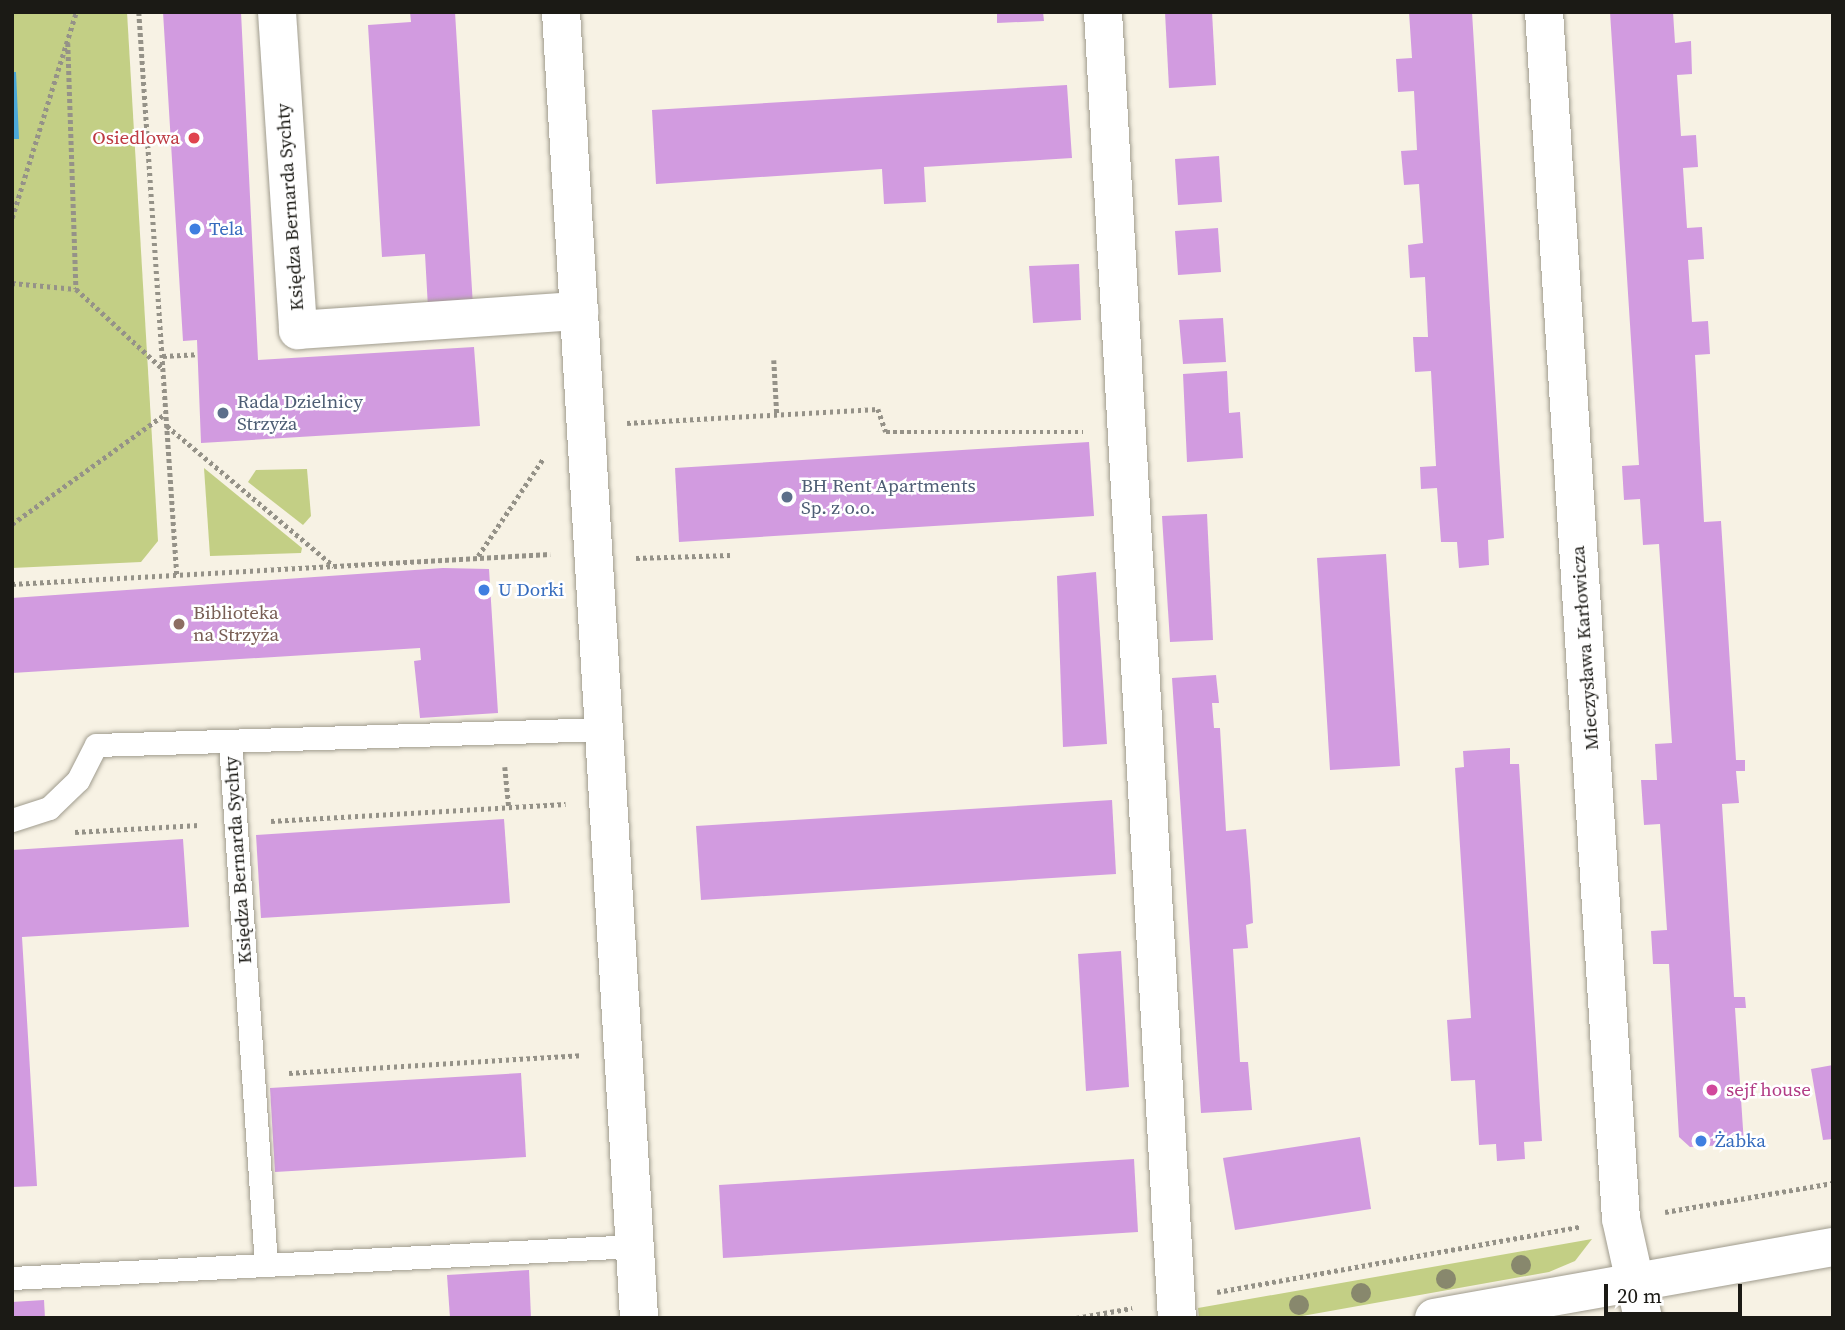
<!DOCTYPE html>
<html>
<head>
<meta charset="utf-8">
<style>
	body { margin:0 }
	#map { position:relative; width:1845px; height:1330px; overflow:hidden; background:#f7f2e4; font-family:"Source Serif 4",serif }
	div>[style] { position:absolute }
	.green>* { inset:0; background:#c3cf85 }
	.water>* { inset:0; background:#4ca9da }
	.building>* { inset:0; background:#d29be0 }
	.path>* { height:4.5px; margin-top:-2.25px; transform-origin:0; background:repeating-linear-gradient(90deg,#959288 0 3.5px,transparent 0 7px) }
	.roads { filter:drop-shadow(0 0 2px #a09c8e) drop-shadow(0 0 2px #a09c8e) }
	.service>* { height:23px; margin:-11.5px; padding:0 11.5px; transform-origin:11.5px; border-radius:11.5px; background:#fff }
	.minor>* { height:38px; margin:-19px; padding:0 19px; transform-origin:19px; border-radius:19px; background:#fff }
	.tertiary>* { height:38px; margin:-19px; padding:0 19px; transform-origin:19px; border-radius:19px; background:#fff }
	.trees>* { width:20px; height:20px; margin:-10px; border-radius:50%; background:#88886d }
	.dots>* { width:19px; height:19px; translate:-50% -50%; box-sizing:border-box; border:4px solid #fff; border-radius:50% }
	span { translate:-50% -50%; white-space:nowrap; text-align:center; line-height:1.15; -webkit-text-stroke:5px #fff; paint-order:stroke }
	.health-label { font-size:19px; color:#be3a42 }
	.right { translate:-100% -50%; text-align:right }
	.street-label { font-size:19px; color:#1b1a15 }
	.shop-label { font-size:19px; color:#366cbe }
	.left { translate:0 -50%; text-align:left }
	.service-label { font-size:19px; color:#4e5e75 }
	.education-label { font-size:19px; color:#785e54 }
	.hotel-label { font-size:19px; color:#b23c85 }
	.frame { position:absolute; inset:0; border:14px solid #1b1a15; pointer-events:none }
	.scale { position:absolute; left:1604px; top:1284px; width:138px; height:32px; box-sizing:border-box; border:4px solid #1b1a15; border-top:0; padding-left:9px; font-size:21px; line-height:24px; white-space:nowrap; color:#1b1a15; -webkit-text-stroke:5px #fff; paint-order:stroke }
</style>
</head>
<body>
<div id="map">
	<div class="green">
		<div style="clip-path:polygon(12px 12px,127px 12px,158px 541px,141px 562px,12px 568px)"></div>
		<div style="clip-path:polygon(204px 468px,302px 548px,301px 553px,210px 556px)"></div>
		<div style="clip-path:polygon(307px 469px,311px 516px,303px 525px,248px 482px,256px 470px)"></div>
		<div style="clip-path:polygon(1592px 1239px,1575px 1261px,1549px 1272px,1291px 1318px,1199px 1318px,1198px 1308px)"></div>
	</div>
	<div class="water">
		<div style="clip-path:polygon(12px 72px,16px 72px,19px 139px,12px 139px)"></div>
	</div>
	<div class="building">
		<div style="clip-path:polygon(163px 12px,241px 12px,258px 360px,474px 347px,480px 426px,201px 443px,197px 340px,183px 341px)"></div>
		<div style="clip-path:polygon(410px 12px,455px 12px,473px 306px,428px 308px,425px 254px,382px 257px,368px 25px,411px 22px)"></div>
		<div style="clip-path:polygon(997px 12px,1043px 12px,1044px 21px,997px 23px)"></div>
		<div style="clip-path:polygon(1165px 12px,1212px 12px,1216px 85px,1169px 88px)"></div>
		<div style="clip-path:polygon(1409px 12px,1472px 12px,1504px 538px,1488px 540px,1489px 565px,1459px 568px,1457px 542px,1441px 542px,1437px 488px,1421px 489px,1420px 467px,1436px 466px,1431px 371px,1415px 372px,1414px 354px,1413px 337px,1428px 337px,1425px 277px,1410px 278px,1408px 245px,1423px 243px,1419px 184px,1404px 185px,1401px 151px,1417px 150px,1414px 91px,1398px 92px,1396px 59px,1412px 58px)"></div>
		<div style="clip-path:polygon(1610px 12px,1673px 12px,1675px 43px,1691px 41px,1692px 74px,1677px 75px,1681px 136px,1696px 135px,1698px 167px,1683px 168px,1687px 228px,1702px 227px,1704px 259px,1688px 260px,1692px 322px,1708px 321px,1710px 354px,1695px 355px,1704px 522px,1721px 521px,1736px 760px,1745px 760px,1745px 771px,1736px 771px,1739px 803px,1722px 804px,1734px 997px,1745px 997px,1746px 1008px,1735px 1008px,1744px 1144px,1690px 1147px,1679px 1137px,1669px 964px,1653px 964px,1651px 931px,1667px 930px,1660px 824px,1644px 825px,1641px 780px,1657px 780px,1655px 744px,1672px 743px,1659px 544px,1643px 545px,1640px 499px,1624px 500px,1622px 466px,1639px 465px)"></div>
		<div style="clip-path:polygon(1067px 85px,1072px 158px,924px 167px,926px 202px,884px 204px,882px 169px,656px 184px,652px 110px)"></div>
		<div style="clip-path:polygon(1219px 156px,1222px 202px,1178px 205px,1175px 159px)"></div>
		<div style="clip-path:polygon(1218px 228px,1221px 272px,1178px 275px,1175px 231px)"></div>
		<div style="clip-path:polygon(1079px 264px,1081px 320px,1033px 323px,1029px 266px)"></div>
		<div style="clip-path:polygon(1223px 318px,1226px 362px,1183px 364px,1179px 320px)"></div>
		<div style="clip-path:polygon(1227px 371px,1229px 413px,1240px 412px,1243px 458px,1187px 462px,1183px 374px)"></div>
		<div style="clip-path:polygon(1089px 442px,1094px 516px,679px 542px,675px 468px)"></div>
		<div style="clip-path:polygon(1207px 514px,1213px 640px,1170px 642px,1162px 516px)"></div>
		<div style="clip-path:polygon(1386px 554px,1400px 766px,1330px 770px,1317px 558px)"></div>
		<div style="clip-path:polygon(443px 568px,489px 569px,498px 713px,420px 718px,414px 661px,421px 660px,420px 648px,12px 673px,12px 598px)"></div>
		<div style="clip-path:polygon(1096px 572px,1107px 744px,1063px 747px,1057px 576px)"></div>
		<div style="clip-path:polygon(1216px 675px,1219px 703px,1212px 703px,1214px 728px,1220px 728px,1226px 831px,1246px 829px,1250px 876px,1253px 923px,1246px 925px,1248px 948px,1233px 949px,1240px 1062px,1248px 1062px,1252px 1110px,1201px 1113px,1172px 678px)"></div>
		<div style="clip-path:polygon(1510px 748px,1510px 764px,1519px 764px,1542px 1141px,1524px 1142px,1525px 1159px,1497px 1161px,1496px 1144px,1479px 1145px,1475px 1080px,1451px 1081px,1447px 1020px,1471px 1018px,1455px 768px,1464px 767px,1463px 751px)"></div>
		<div style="clip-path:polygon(1112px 800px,1116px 874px,701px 900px,696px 826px)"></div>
		<div style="clip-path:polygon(504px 819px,510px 903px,261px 918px,256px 835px)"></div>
		<div style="clip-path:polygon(183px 839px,189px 927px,22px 937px,37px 1186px,12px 1187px,12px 850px)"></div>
		<div style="clip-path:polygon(1121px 951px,1129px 1087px,1086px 1091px,1078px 954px)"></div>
		<div style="clip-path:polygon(1833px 1065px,1833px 1139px,1823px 1140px,1811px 1069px)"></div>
		<div style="clip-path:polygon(521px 1073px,526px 1157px,275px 1172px,270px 1088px)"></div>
		<div style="clip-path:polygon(1360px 1137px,1371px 1209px,1235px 1230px,1223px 1158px)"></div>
		<div style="clip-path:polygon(1134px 1159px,1138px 1232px,723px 1258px,719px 1185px)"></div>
		<div style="clip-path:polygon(529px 1270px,531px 1318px,450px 1318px,447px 1275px)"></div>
		<div style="clip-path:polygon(44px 1300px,45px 1318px,12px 1318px,12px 1302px)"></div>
	</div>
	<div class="path">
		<div style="left:139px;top:12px;width:564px;rotate:86.14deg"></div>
		<div style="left:68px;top:43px;width:246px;rotate:88.1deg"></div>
		<div style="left:12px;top:218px;width:216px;rotate:-72.7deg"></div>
		<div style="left:12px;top:283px;width:64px;rotate:5.4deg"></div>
		<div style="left:76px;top:289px;width:118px;rotate:42.6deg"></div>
		<div style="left:163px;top:356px;width:34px;rotate:-3deg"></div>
		<div style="left:774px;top:360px;width:56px;rotate:86.9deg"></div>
		<div style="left:627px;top:423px;width:251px;rotate:-3.2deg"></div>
		<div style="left:878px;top:409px;width:24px;rotate:71deg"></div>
		<div style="left:886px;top:432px;width:197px"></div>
		<div style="left:167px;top:426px;width:218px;rotate:40deg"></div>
		<div style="left:12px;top:524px;width:188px;rotate:-35.7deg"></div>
		<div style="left:478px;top:556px;width:117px;rotate:-56.2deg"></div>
		<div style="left:636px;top:558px;width:94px;rotate:-1.8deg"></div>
		<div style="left:12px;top:584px;width:539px;rotate:-3.19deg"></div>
		<div style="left:505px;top:767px;width:41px;rotate:84.4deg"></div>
		<div style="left:271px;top:821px;width:295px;rotate:-3.3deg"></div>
		<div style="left:75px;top:832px;width:124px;rotate:-3.2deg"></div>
		<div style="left:289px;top:1073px;width:292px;rotate:-3.5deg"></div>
		<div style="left:1665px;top:1212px;width:170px;rotate:-9.8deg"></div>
		<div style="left:1217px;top:1292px;width:369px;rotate:-10.2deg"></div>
		<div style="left:1076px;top:1318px;width:57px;rotate:-10.1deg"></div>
	</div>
	<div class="roads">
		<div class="service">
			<div style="left:230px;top:743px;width:523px;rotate:86.05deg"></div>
			<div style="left:12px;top:820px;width:39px;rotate:-18deg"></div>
			<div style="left:49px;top:808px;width:40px;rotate:-44deg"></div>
			<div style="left:78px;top:780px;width:39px;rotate:-63deg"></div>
			<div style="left:96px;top:745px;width:508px;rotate:-1.8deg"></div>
			<div style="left:12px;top:1278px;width:624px;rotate:-2.94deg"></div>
		</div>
		<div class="minor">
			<div style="left:277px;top:12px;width:319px;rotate:86.2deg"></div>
			<div style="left:298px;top:330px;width:282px;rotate:-3.9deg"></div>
			<div style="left:561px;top:12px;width:1308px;rotate:86.58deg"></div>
			<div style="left:1103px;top:12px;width:1308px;rotate:86.76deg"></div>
			<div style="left:1544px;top:12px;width:1209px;rotate:86.35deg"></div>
			<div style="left:1621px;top:1219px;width:101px;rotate:77.5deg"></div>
		</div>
		<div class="tertiary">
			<div style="left:1434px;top:1318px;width:405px;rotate:-10.1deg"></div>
		</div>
	</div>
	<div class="trees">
		<div style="left:1521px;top:1265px"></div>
		<div style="left:1446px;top:1279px"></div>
		<div style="left:1361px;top:1293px"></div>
		<div style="left:1299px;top:1305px"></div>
	</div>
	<div class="dots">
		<div style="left:194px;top:138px;background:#e0444e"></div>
		<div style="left:195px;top:229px;background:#3f7fe0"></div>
		<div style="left:223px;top:413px;background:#5c6f8a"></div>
		<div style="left:787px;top:497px;background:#5c6f8a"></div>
		<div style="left:484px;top:590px;background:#3f7fe0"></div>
		<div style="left:179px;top:624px;background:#8d6e63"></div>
		<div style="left:1712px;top:1090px;background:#d1479c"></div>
		<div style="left:1701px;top:1141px;background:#3f7fe0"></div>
	</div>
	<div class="health-label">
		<span class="right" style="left:180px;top:138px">Osiedlowa</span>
	</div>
	<div class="street-label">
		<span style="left:290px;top:207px;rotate:-94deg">Księdza Bernarda Sychty</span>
		<span style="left:1585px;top:648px;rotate:-94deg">Mieczysława Karłowicza</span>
		<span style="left:238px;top:860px;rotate:-94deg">Księdza Bernarda Sychty</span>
	</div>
	<div class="shop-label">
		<span class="left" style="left:209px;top:229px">Tela</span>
		<span class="left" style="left:498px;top:590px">U Dorki</span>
		<span class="left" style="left:1715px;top:1141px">Żabka</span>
	</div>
	<div class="service-label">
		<span class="left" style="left:237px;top:413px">Rada Dzielnicy<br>Strzyża</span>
		<span class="left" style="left:801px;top:497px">BH Rent Apartments<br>Sp. z o.o.</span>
	</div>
	<div class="education-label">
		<span class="left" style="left:193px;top:624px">Biblioteka<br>na Strzyża</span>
	</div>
	<div class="hotel-label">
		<span class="left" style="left:1726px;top:1090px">sejf house</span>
	</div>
	<div class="frame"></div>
	<div class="scale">20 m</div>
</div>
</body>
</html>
